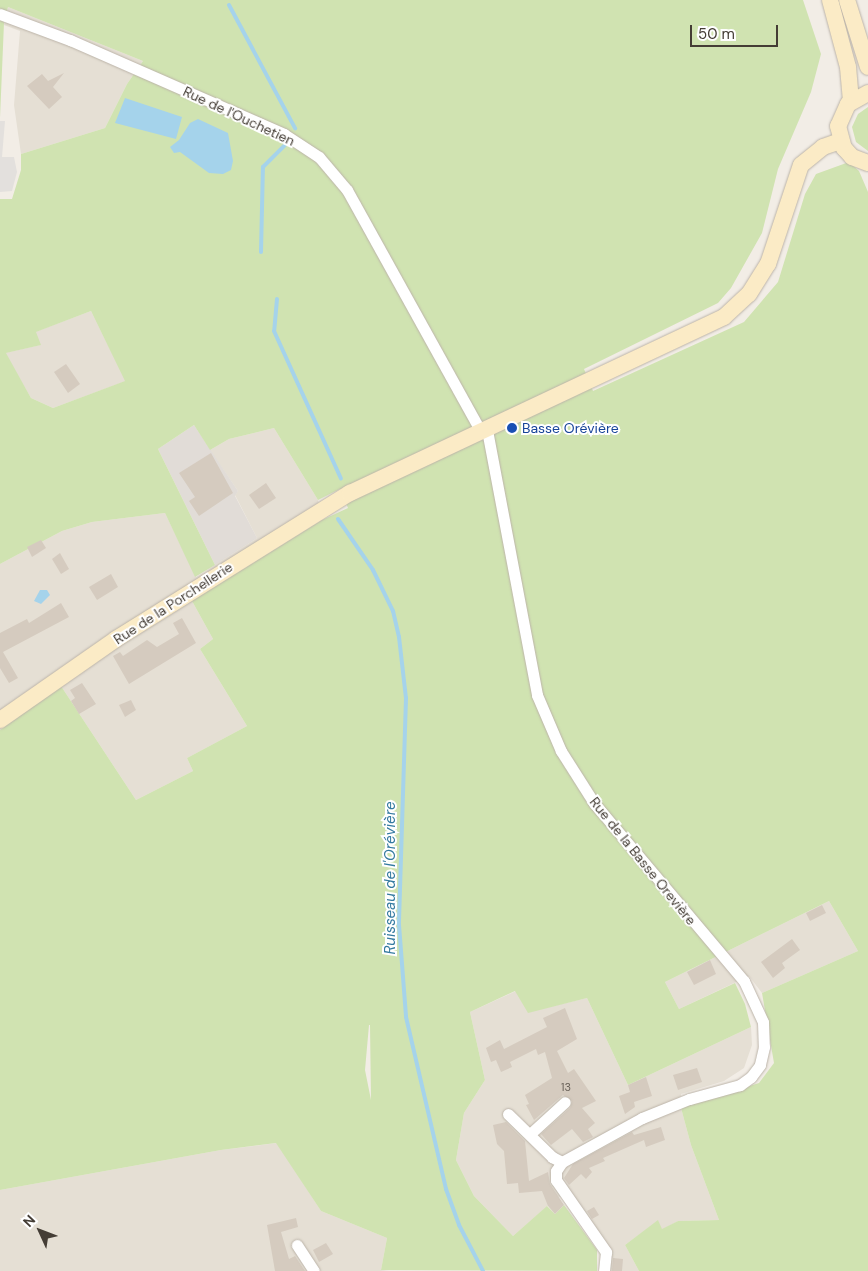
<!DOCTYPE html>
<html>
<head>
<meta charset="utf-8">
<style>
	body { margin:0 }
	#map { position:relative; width:868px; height:1271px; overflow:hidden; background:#f2ede6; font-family:"DM Sans",sans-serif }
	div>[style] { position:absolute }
	.residential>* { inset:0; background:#e5dfd4 }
	.industrial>* { inset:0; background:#e1dcd7 }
	.green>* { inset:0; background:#d0e3b1 }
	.parking>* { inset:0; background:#e3e0dd }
	.water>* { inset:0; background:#a5d3eb }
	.stream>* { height:4px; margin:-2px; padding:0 2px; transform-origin:2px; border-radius:2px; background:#a5d3eb }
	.building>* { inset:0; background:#d5cbbf }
	.roads { filter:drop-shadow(0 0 1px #bcb4a9) drop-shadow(0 0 1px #bcb4a9) }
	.street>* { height:11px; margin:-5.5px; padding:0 5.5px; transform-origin:5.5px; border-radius:5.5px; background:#fff }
	.secondary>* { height:16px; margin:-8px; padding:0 8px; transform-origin:8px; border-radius:8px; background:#fbebc6 }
	.dots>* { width:14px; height:14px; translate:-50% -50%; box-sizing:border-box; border:2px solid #fff; border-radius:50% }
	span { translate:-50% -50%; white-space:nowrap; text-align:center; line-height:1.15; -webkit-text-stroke:4px #fff; paint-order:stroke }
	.number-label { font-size:11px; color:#686058 }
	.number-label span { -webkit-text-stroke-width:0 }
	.street-label { font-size:14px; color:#443d35 }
	.transit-label { font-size:14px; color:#164399 }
	.left { translate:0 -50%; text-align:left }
	.water-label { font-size:15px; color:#347aa0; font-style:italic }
	.north { position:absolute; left:15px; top:1206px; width:50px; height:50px; -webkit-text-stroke:4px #fff; paint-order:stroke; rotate:313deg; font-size:14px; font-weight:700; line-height:20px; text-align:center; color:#443d35 }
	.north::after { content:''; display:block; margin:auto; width:18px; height:22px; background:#443d35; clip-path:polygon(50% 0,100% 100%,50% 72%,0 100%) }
	.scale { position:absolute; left:690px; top:25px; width:88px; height:22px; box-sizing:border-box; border:2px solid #443d35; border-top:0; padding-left:6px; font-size:15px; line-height:18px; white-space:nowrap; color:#443d35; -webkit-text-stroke:4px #fff; paint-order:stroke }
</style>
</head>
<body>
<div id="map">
	<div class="residential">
		<div style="clip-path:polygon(8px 7px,143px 61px,127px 84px,105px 128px,21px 154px,14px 105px,20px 31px,4px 25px)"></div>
		<div style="clip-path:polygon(91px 311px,126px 381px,53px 408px,31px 398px,5px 353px,40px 345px,35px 332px)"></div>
		<div style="clip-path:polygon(274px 428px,318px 500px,322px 520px,192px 601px,213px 639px,200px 649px,247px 726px,187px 758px,193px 771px,136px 800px,61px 686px,0 730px,0 564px,62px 531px,92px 522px,165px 513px,196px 577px,257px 538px,235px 495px,238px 491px,210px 450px,229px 439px)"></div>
		<div style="clip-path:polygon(829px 901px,858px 951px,762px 993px,749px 976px,679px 1009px,665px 982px)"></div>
		<div style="clip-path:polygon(516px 991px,528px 1012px,587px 998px,628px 1085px,751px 1027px,752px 1045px,744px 1068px,724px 1081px,681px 1094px,681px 1108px,691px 1145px,719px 1220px,678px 1221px,662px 1230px,658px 1221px,625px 1245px,639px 1271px,609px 1271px,612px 1250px,572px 1195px,558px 1197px,513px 1236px,474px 1196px,456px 1160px,464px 1113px,485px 1080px,470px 1012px)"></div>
		<div style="clip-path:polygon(277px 1143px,321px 1211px,387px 1238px,381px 1270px,389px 1271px,0 1271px,0 1190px,221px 1150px)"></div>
	</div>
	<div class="industrial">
		<div style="clip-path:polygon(194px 425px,238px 491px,235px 496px,257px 538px,215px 565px,158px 449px)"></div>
	</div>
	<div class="green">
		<div style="clip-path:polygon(evenodd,0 0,803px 0,821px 54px,811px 92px,778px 169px,762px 233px,731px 288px,718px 303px,584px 369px,593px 391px,744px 322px,778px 282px,805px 194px,816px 174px,849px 162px,859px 171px,868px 192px,868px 1271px,639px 1271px,625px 1245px,658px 1220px,662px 1229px,678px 1221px,719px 1220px,691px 1145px,681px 1108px,759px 1083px,774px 1063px,762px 993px,858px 951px,829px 901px,665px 982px,679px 1009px,735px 983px,745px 1004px,751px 1027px,628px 1085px,587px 998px,528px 1013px,515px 991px,470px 1012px,485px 1080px,464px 1113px,456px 1160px,474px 1196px,513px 1236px,547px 1206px,555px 1214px,564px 1205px,597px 1250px,597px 1271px,381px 1270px,387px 1238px,321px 1211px,276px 1143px,221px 1150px,0 1190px,0 730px,61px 686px,136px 800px,193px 771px,187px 758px,247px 726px,200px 649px,213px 639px,192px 601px,322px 520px,348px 508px,340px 489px,318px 500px,274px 428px,229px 439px,210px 450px,194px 425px,158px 449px,215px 565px,195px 577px,165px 513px,92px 522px,62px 531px,0 564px,0 199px,12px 199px,21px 170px,21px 154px,105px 128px,127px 84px,143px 61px,8px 7px,4px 23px,0 118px,0 0,91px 311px,125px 381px,53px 408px,31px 398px,6px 353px,41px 345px,36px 332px,91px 311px,0 0,369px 1025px,370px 1025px,371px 1100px,365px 1070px,369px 1025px)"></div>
		<div style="clip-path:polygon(868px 107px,868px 151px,856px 142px,852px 127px,858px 114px)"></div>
	</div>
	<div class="parking">
		<div style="clip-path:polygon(0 121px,5px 121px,2px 157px,14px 157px,17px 172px,12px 191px,0 192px)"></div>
	</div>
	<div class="water">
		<div style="clip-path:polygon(125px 98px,182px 117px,176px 139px,115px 123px)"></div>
		<div style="clip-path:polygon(198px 119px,228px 133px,233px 161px,231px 170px,223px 174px,209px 173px,180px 152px,174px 153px,170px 147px,179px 140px,190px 123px)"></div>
		<div style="clip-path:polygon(40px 590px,47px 590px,50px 595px,41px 604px,34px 601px)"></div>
	</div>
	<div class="stream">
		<div style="left:229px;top:5px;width:140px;rotate:61.8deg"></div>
		<div style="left:261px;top:252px;width:85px;rotate:-88.7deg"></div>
		<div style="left:263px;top:167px;width:31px;rotate:-45deg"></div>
		<div style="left:277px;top:299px;width:32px;rotate:95deg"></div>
		<div style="left:274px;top:331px;width:162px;rotate:65.6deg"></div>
		<div style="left:338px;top:519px;width:62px;rotate:55.5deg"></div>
		<div style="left:373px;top:570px;width:46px;rotate:64deg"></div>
		<div style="left:393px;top:611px;width:27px;rotate:77deg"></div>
		<div style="left:399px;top:637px;width:61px;rotate:83.5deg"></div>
		<div style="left:406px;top:698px;width:227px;rotate:91.8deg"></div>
		<div style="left:399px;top:925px;width:92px;rotate:85.6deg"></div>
		<div style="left:406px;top:1017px;width:177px;rotate:76.9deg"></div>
		<div style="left:446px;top:1189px;width:38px;rotate:70deg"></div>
		<div style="left:459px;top:1225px;width:52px;rotate:62.4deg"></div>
	</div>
	<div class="building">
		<div style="clip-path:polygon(64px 73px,53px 87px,62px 97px,49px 109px,27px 86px,42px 74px,48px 81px)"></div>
		<div style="clip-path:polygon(66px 364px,80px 384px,68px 393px,54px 372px)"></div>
		<div style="clip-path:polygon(211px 453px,233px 493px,199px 516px,189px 501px,195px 497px,179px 473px)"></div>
		<div style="clip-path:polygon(266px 483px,276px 498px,259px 509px,249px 495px)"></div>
		<div style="clip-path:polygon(41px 540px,46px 548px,32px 557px,27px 547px)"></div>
		<div style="clip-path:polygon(60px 553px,69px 569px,61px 574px,52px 559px)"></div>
		<div style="clip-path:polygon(111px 574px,118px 587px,97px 600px,89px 587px)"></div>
		<div style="clip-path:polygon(61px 603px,69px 617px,3px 652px,18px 678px,9px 683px,0 668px,0 633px,27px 619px,29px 623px)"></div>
		<div style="clip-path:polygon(182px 618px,196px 643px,129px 684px,113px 656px,120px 652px,123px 656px,147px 640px,157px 647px,179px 634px,173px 623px)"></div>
		<div style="clip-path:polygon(82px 683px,96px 704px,79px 714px,71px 701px,75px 698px,70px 690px)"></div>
		<div style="clip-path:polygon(131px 700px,136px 710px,125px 717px,119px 705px)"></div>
		<div style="clip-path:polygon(822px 905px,826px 913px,810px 921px,806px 913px)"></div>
		<div style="clip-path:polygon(792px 939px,800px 950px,782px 963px,785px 968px,773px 978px,761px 962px)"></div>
		<div style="clip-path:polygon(710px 960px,716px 974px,694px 985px,687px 972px)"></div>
		<div style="clip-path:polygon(565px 1008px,577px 1039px,557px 1051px,568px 1073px,574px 1069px,596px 1101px,582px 1108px,595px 1123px,588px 1129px,593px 1137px,583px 1142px,572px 1129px,551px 1145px,541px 1134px,570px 1108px,572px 1101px,563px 1095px,534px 1120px,526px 1105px,529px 1104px,525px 1095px,552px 1078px,545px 1052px,538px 1055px,536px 1049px,510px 1062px,512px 1067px,501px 1072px,496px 1060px,491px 1062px,486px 1048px,500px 1040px,504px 1049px,547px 1027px,543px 1018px)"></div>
		<div style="clip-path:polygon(697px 1068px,702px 1082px,678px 1090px,673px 1075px)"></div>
		<div style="clip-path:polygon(646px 1077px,652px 1096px,634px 1102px,635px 1107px,625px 1114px,619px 1096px,630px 1092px,628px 1085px)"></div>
		<div style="clip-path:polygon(506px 1122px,525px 1141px,529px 1181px,548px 1172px,550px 1184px,564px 1205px,555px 1214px,548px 1206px,542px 1191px,519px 1193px,518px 1183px,507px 1184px,504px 1151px,497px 1144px,493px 1125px)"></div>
		<div style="clip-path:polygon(661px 1127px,665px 1140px,646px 1147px,644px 1140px,603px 1158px,605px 1161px,589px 1168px,592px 1172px,586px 1179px,581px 1174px,569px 1185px,564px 1178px,573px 1164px,632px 1132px,634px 1135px)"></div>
		<div style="clip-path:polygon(594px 1207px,599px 1215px,592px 1219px,587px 1211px)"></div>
		<div style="clip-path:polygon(296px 1218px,298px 1227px,281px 1232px,289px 1259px,295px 1256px,305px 1271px,275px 1271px,267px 1225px)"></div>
		<div style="clip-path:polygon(326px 1243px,333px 1254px,319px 1262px,313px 1250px)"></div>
		<div style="clip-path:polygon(613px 1258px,623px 1259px,622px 1271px,612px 1271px)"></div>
	</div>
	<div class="roads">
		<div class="street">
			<div style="left:0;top:14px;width:75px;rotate:20.4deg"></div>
			<div style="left:70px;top:40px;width:234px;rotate:23.7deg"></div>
			<div style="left:284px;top:134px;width:42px;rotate:33.3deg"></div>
			<div style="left:319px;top:157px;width:43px;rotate:49.7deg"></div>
			<div style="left:347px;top:190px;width:277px;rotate:61deg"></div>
			<div style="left:487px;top:430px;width:270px;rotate:79.3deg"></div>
			<div style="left:537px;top:695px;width:61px;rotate:66.8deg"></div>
			<div style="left:561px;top:751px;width:62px;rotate:57.6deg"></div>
			<div style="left:594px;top:803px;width:233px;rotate:49.9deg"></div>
			<div style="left:744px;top:981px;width:45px;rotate:65.1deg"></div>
			<div style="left:763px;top:1022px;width:25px;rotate:88deg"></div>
			<div style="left:764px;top:1047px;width:18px;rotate:103deg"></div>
			<div style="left:760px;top:1065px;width:15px;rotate:127deg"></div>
			<div style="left:751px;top:1077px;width:14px;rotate:144deg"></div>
			<div style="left:740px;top:1085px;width:53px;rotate:164.6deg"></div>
			<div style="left:689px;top:1099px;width:51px;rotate:158deg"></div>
			<div style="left:642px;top:1118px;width:91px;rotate:151.2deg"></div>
			<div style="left:562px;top:1162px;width:11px;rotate:124deg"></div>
			<div style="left:556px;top:1171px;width:9px;rotate:90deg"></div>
			<div style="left:556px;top:1180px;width:88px;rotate:55.2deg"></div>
			<div style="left:606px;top:1252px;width:19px;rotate:96deg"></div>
			<div style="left:508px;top:1114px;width:62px;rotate:44.3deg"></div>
			<div style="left:552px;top:1157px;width:11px;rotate:27deg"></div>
			<div style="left:530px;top:1134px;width:47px;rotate:-42.4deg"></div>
			<div style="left:297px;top:1245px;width:31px;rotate:57deg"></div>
		</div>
		<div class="secondary">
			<div style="left:830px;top:0;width:69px;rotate:75deg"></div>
			<div style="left:848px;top:67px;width:35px;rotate:85deg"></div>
			<div style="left:847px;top:0;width:70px;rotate:72.6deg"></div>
			<div style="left:868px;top:93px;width:23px;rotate:151deg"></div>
			<div style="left:848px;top:104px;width:24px;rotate:114deg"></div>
			<div style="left:838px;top:126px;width:23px;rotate:75deg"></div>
			<div style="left:844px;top:148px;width:12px;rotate:48deg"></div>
			<div style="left:852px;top:157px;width:17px;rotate:21deg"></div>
			<div style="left:0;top:720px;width:141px;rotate:-34.9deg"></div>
			<div style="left:116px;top:639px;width:276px;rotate:-32deg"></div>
			<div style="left:350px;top:493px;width:413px;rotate:-25.2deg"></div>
			<div style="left:724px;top:317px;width:34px;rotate:-43deg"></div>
			<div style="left:749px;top:294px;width:36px;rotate:-58deg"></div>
			<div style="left:768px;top:264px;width:104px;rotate:-71.6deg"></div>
			<div style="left:801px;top:165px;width:28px;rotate:-39deg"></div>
			<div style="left:823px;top:147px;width:18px;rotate:-19deg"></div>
		</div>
	</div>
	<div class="dots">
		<div style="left:512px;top:428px;background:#1a4fb4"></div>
	</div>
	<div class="number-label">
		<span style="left:566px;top:1087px">13</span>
	</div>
	<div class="street-label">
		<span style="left:239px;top:116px;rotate:25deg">Rue de l'Ouchetien</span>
		<span style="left:173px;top:603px;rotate:-33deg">Rue de la Porchellerie</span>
		<span style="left:643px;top:861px;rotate:51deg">Rue de la Basse Orevière</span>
	</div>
	<div class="transit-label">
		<span class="left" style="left:522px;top:428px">Basse Orévière</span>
	</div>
	<div class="water-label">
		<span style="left:391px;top:878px;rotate:-90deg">Ruisseau de l'Orévière</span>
	</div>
	<div class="north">N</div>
	<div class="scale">50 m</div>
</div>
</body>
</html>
